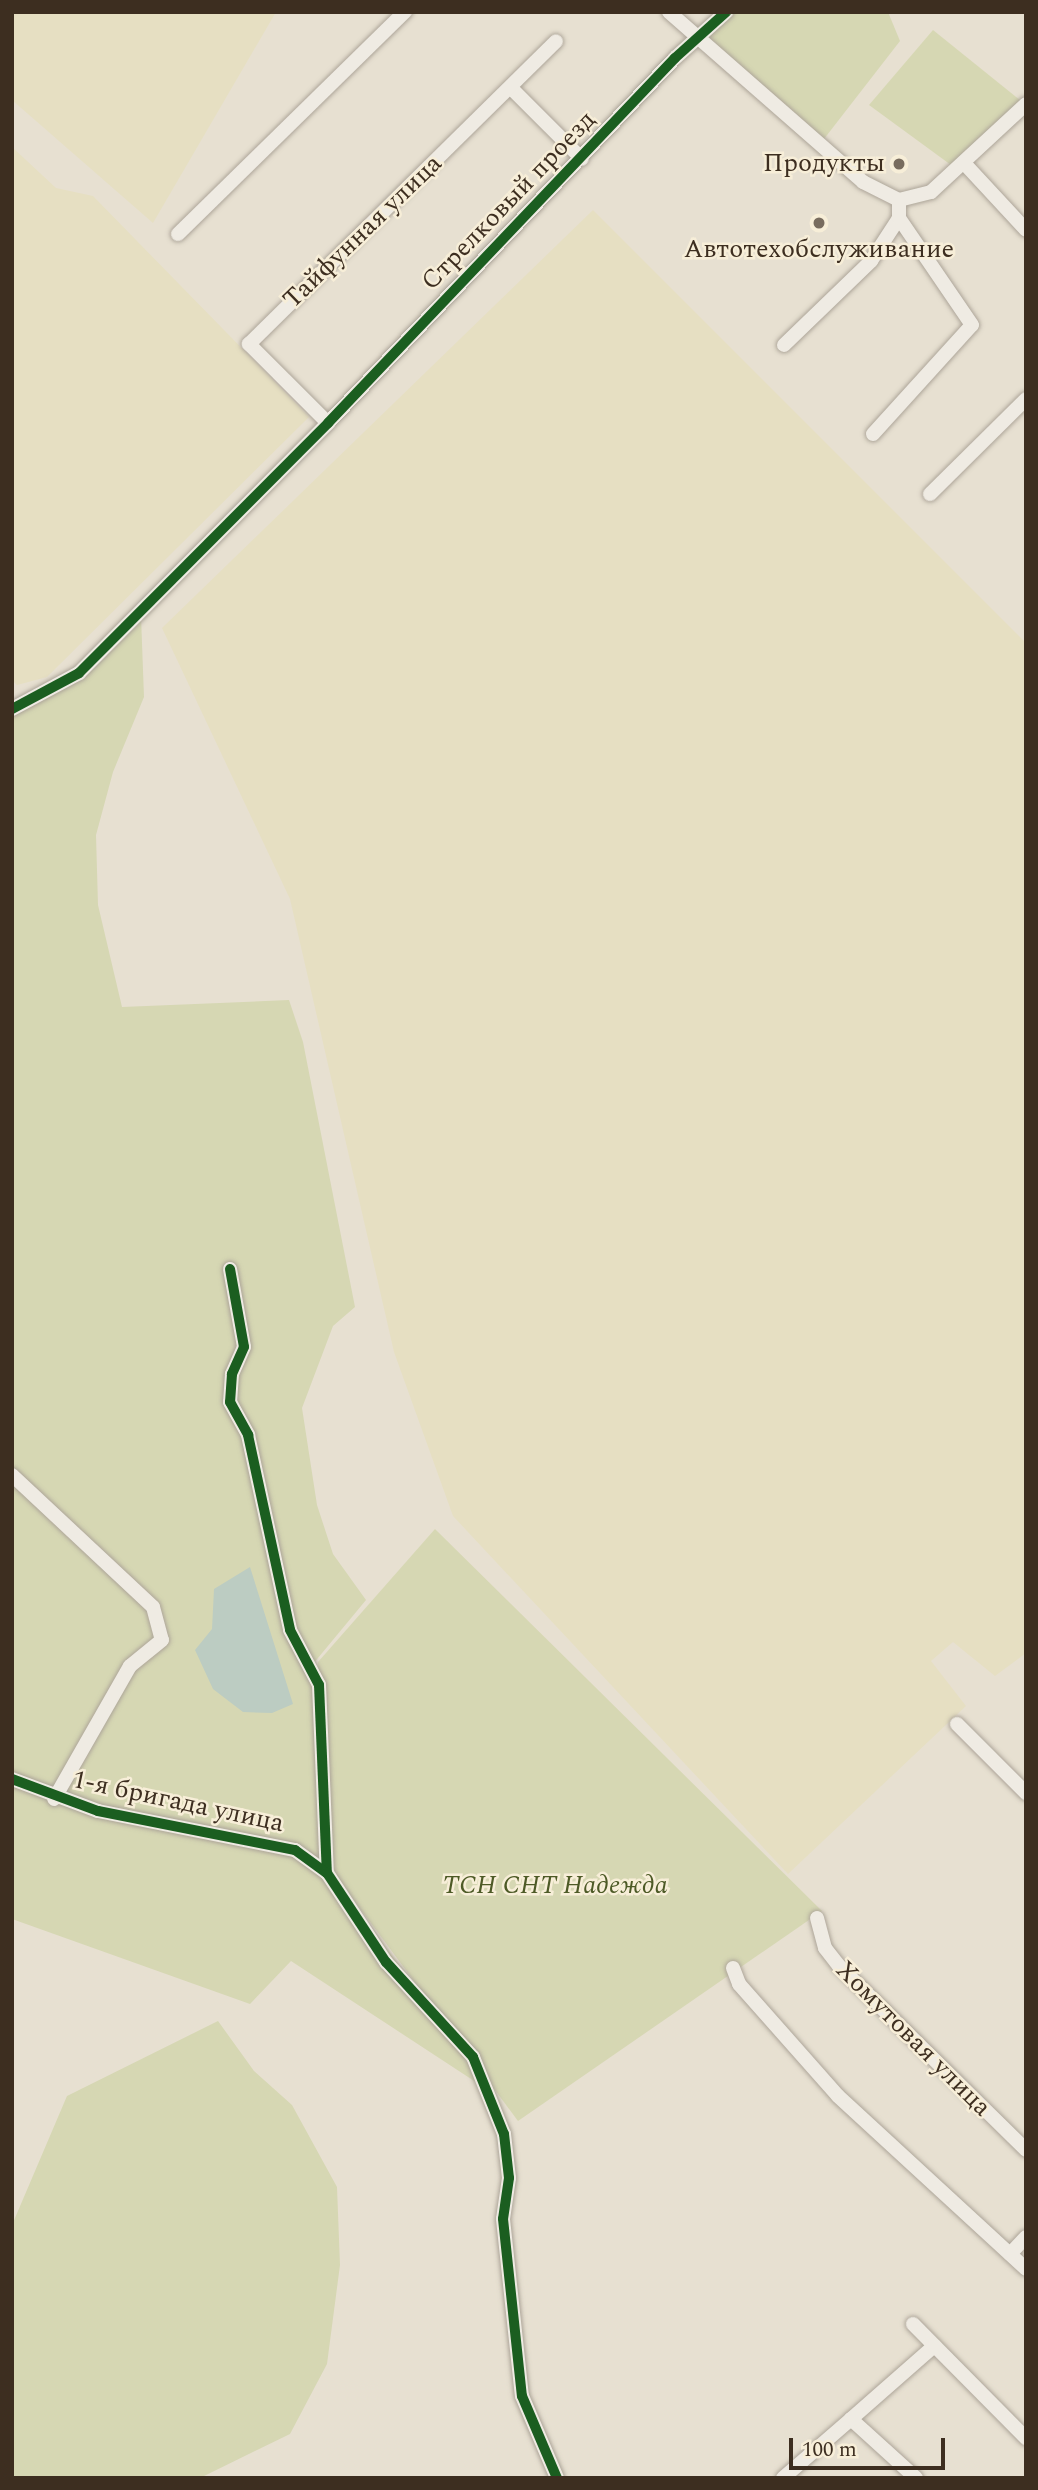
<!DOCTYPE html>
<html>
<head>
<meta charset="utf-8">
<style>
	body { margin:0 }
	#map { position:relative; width:1038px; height:2490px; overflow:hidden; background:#e7e0d1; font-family:Spectral,serif }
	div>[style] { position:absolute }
	.farmland>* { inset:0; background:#e6dfc2 }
	.green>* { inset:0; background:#d6d7b3 }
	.water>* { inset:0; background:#bcccc2 }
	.roads { filter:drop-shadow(0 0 2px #ada599) drop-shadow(0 0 2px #ada599) }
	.minor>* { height:14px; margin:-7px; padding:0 7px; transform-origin:7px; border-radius:7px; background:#efebe3 }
	.cycleway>* { height:10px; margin:-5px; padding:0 5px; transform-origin:5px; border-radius:5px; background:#1b5e20 }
	.dots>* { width:19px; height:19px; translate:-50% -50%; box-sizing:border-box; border:4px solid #f7eed8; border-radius:50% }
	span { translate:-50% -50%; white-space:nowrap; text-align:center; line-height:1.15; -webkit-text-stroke:5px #f7eed8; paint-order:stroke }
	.poi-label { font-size:26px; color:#3d2e20 }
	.right { translate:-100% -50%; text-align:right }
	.street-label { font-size:26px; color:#3d2e20 }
	.park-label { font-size:26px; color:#4d5a26; font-style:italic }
	.frame { position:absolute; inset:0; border:14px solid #3d2e20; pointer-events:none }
	.scale { position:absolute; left:789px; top:2438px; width:156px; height:32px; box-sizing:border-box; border:4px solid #3d2e20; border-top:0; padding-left:9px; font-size:21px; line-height:24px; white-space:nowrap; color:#3d2e20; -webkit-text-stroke:5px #f7eed8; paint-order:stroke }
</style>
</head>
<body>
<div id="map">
	<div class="farmland">
		<div style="clip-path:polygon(12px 12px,276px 12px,153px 223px,12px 100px)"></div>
		<div style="clip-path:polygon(12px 147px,56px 188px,93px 196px,309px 417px,47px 677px,17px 685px,12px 680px)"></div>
		<div style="clip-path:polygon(593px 210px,1026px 643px,1026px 1653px,995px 1676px,953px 1642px,931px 1661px,966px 1706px,788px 1874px,453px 1516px,394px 1352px,290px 899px,162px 628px)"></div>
	</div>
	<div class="green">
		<div style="clip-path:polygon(733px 12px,888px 12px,900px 41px,824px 139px,706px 37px)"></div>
		<div style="clip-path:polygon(933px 30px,1020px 100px,951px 165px,869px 105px)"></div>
		<div style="clip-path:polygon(141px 616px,144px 697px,113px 772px,96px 835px,98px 905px,122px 1007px,289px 1000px,303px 1042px,355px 1307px,333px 1326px,302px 1408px,317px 1505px,333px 1554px,366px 1600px,313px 1664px,323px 1862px,494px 2094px,291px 1961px,250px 2004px,12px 1919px,12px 712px,74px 681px)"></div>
		<div style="clip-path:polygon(435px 1529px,822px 1911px,518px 2121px,330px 1868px,318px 1662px)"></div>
		<div style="clip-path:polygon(218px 2021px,254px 2071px,292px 2105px,337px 2187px,340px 2265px,327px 2364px,290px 2434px,200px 2478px,12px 2478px,12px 2225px,67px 2096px)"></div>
	</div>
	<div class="water">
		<div style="clip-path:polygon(250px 1567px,293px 1704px,272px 1713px,243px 1712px,213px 1689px,195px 1650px,212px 1629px,214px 1589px)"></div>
	</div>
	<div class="roads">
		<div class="minor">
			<div style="left:669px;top:12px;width:258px;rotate:41.2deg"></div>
			<div style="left:863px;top:182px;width:40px;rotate:26.6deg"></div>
			<div style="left:899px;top:200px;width:33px;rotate:-14deg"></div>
			<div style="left:931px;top:192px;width:129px;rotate:-42.8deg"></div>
			<div style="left:511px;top:88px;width:100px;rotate:45deg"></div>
			<div style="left:964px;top:163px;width:91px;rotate:47.2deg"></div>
			<div style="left:178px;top:234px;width:318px;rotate:-44.4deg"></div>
			<div style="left:784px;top:345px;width:121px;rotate:-44deg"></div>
			<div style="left:871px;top:261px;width:51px;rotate:-56.9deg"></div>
			<div style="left:328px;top:423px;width:112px;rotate:-135deg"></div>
			<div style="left:249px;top:344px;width:431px;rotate:-44.6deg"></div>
			<div style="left:873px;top:434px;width:147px;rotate:-47.8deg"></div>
			<div style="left:972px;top:325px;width:130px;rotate:-124.3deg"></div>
			<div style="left:899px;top:218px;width:18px;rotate:-90deg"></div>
			<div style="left:930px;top:494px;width:135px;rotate:-44.7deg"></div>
			<div style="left:12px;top:709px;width:76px;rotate:-28.2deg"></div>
			<div style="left:79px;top:673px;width:353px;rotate:-45.1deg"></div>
			<div style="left:328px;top:423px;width:504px;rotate:-46.45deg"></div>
			<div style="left:675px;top:58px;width:69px;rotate:-42deg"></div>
			<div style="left:230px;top:1269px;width:79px;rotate:79.8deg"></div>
			<div style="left:244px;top:1347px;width:30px;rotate:114deg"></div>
			<div style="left:232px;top:1374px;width:28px;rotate:94deg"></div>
			<div style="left:230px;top:1402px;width:38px;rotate:61deg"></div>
			<div style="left:248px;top:1435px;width:199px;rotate:77.8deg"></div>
			<div style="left:290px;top:1630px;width:62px;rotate:62.2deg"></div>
			<div style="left:319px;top:1685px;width:188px;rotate:87.6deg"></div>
			<div style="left:12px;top:1475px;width:193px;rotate:43.1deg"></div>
			<div style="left:153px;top:1607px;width:34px;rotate:75deg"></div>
			<div style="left:162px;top:1640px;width:41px;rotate:140.9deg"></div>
			<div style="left:130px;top:1666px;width:153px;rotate:119.7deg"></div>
			<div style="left:957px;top:1724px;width:98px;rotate:45deg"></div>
			<div style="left:12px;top:1779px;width:92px;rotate:20.4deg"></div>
			<div style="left:98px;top:1811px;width:201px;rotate:11.2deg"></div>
			<div style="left:295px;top:1850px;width:39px;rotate:36deg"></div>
			<div style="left:327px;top:1873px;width:107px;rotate:56.5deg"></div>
			<div style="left:386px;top:1962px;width:129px;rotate:47.5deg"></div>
			<div style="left:473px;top:2057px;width:83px;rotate:68.1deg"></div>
			<div style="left:504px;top:2134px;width:44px;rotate:83.5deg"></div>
			<div style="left:509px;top:2178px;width:41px;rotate:98.3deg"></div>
			<div style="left:503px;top:2219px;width:178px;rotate:83.9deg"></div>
			<div style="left:522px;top:2396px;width:89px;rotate:66.9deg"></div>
			<div style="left:817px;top:1918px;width:31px;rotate:75deg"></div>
			<div style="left:825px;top:1948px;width:23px;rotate:52deg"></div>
			<div style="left:839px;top:1966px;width:262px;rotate:44.5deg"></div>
			<div style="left:733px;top:1968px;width:17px;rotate:69deg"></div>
			<div style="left:739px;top:1984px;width:149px;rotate:48.5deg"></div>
			<div style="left:838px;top:2096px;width:255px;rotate:42.6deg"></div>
			<div style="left:1010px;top:2254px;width:23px;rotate:-47deg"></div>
			<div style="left:913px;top:2324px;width:161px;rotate:45.3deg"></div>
			<div style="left:783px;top:2478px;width:90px;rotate:-40.9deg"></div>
			<div style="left:916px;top:2478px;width:88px;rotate:-137.8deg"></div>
			<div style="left:851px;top:2419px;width:111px;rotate:-41.3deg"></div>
		</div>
	</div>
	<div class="cycleway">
		<div style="left:12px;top:709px;width:76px;rotate:-28.2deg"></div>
		<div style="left:79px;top:673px;width:353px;rotate:-45.1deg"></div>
		<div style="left:328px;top:423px;width:504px;rotate:-46.45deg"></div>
		<div style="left:675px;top:58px;width:69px;rotate:-42deg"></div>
		<div style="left:230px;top:1269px;width:79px;rotate:79.8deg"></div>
		<div style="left:244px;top:1347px;width:30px;rotate:114deg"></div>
		<div style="left:232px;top:1374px;width:28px;rotate:94deg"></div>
		<div style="left:230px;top:1402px;width:38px;rotate:61deg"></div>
		<div style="left:248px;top:1435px;width:199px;rotate:77.8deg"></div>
		<div style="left:290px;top:1630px;width:62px;rotate:62.2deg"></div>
		<div style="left:319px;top:1685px;width:188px;rotate:87.6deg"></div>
		<div style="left:12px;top:1779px;width:92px;rotate:20.4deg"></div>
		<div style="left:98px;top:1811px;width:201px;rotate:11.2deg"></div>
		<div style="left:295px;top:1850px;width:39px;rotate:36deg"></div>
		<div style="left:327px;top:1873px;width:107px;rotate:56.5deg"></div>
		<div style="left:386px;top:1962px;width:129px;rotate:47.5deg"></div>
		<div style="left:473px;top:2057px;width:83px;rotate:68.1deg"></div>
		<div style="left:504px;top:2134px;width:44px;rotate:83.5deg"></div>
		<div style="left:509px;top:2178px;width:41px;rotate:98.3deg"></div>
		<div style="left:503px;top:2219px;width:178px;rotate:83.9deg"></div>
		<div style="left:522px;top:2396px;width:89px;rotate:66.9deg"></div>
	</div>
	<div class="dots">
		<div style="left:899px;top:164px;background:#786c5e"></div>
		<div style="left:819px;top:223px;background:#786c5e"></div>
	</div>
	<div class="poi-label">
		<span class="right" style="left:885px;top:164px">Продукты</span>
		<span style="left:819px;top:250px">Автотехобслуживание</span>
	</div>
	<div class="street-label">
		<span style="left:509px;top:201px;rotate:-46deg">Стрелковый проезд</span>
		<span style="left:363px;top:232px;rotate:-44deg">Тайфунная улица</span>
		<span style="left:178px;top:1802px;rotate:12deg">1-я бригада улица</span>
		<span style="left:913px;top:2039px;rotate:45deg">Хомутовая улица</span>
	</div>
	<div class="park-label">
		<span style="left:555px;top:1886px">ТСН СНТ Надежда</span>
	</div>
	<div class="frame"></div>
	<div class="scale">100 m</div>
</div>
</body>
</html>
